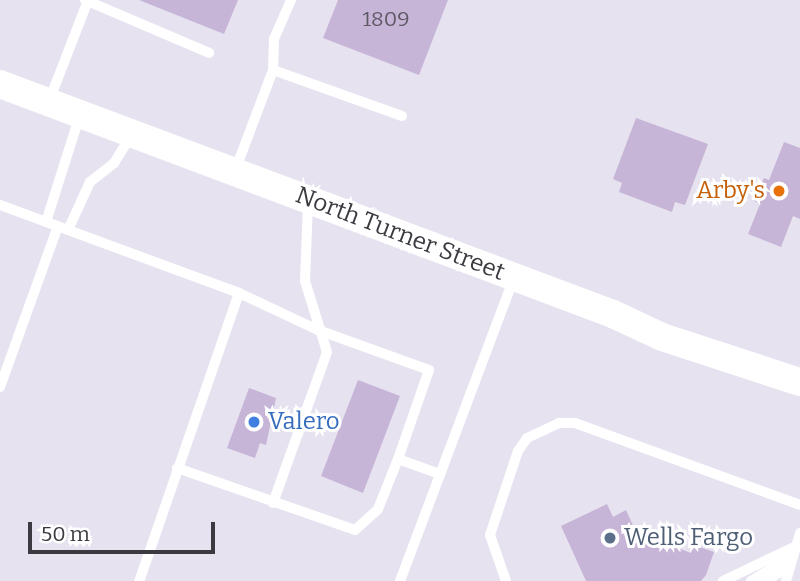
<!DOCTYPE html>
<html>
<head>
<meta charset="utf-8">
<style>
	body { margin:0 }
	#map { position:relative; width:800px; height:581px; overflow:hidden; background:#e6e2f0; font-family:Bitter,serif }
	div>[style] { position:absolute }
	.building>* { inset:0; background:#c7b5d7 }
	.service>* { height:10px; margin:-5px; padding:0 5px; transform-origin:5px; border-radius:5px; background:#fff }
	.secondary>* { height:28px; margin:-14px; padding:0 14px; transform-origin:14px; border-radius:14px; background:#fff }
	.dots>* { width:19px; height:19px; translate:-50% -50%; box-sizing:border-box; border:4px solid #fff; border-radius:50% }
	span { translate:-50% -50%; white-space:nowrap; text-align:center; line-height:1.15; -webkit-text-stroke:6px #fff; paint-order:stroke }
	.number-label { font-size:21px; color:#5f5966 }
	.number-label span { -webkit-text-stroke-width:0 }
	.food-label { font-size:24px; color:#c56008 }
	.right { translate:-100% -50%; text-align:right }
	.street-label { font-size:24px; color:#3c3a40 }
	.shop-label { font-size:24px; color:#366cbe }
	.left { translate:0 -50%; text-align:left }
	.service-label { font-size:24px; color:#4e5e75 }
	.scale { position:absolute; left:28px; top:522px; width:187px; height:32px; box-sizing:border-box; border:4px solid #3c3a40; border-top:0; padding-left:9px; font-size:21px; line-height:24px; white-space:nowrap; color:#3c3a40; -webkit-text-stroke:5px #fff; paint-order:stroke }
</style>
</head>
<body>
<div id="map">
	<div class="building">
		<div style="clip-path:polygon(139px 0,238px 0,224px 34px)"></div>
		<div style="clip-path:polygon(338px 0,448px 0,419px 75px,323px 38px)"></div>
		<div style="clip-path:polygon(636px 118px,708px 144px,685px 205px,675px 202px,672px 212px,619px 192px,622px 183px,613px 179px)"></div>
		<div style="clip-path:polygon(784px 142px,800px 148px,800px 219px,793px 216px,781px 247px,748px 234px,760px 204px,754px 201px,764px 178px,769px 180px)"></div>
		<div style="clip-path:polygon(358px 380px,400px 396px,363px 493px,321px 476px)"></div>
		<div style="clip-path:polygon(249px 388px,276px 398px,266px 445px,260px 443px,255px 458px,227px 448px)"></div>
		<div style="clip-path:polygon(607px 504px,613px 517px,626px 510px,636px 532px,691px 553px,694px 545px,714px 552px,706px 575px,701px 581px,586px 581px,561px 526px)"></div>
	</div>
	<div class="service">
		<div style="left:85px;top:0;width:135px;rotate:23.1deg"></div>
		<div style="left:273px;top:70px;width:137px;rotate:19.6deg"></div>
		<div style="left:49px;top:101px;width:105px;rotate:-68.8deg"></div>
		<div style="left:87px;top:3px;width:5px;rotate:-22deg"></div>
		<div style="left:236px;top:168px;width:105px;rotate:-69.3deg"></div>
		<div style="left:273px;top:70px;width:31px;rotate:-88deg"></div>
		<div style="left:274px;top:39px;width:43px;rotate:-66.4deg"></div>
		<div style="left:0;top:205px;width:255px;rotate:20.2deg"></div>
		<div style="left:239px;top:293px;width:305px;rotate:109.1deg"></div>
		<div style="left:46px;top:222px;width:109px;rotate:-72.4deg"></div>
		<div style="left:68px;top:230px;width:53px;rotate:-65.4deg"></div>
		<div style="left:90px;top:182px;width:31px;rotate:-38deg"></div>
		<div style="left:114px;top:163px;width:32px;rotate:-58deg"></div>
		<div style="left:239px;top:293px;width:87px;rotate:25.1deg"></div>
		<div style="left:318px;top:330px;width:118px;rotate:19.8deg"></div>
		<div style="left:429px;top:370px;width:94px;rotate:109.2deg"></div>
		<div style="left:0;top:387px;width:171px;rotate:-70.2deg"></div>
		<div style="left:177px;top:468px;width:188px;rotate:19.2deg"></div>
		<div style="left:355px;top:530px;width:31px;rotate:-42deg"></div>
		<div style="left:378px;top:509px;width:54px;rotate:-68.2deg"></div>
		<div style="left:398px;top:459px;width:45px;rotate:19.7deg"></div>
		<div style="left:273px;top:503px;width:160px;rotate:-70.3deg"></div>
		<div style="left:327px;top:352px;width:74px;rotate:-107.2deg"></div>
		<div style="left:305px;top:281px;width:77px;rotate:-87.8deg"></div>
		<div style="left:400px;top:581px;width:321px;rotate:-69.4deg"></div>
		<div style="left:506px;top:581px;width:49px;rotate:-109.2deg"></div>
		<div style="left:490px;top:535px;width:89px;rotate:-71.6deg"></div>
		<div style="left:518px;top:451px;width:16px;rotate:-55deg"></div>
		<div style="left:527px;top:438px;width:35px;rotate:-25deg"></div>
		<div style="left:559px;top:423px;width:16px"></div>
		<div style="left:575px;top:423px;width:239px;rotate:20deg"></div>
		<div style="left:723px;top:581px;width:81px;rotate:-25.6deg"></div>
		<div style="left:751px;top:581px;width:47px;rotate:-31deg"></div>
		<div style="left:766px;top:581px;width:25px;rotate:-32deg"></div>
		<div style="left:786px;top:581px;width:50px;rotate:-73.7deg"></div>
	</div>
	<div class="secondary">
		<div style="left:0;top:84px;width:655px;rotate:20.57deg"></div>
		<div style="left:613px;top:314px;width:54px;rotate:25.1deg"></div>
		<div style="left:662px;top:337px;width:145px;rotate:18.1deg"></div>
	</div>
	<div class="dots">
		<div style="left:779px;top:191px;background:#e8710a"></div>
		<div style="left:254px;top:422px;background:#3f7fe0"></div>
		<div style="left:610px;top:538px;background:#5c6f8a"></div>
	</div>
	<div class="number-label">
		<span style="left:386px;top:19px">1809</span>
	</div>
	<div class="food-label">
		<span class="right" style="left:765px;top:191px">Arby's</span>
	</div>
	<div class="street-label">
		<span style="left:400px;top:234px;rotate:21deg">North Turner Street</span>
	</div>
	<div class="shop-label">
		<span class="left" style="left:268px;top:422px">Valero</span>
	</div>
	<div class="service-label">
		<span class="left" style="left:624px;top:538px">Wells Fargo</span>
	</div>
	<div class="scale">50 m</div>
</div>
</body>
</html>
